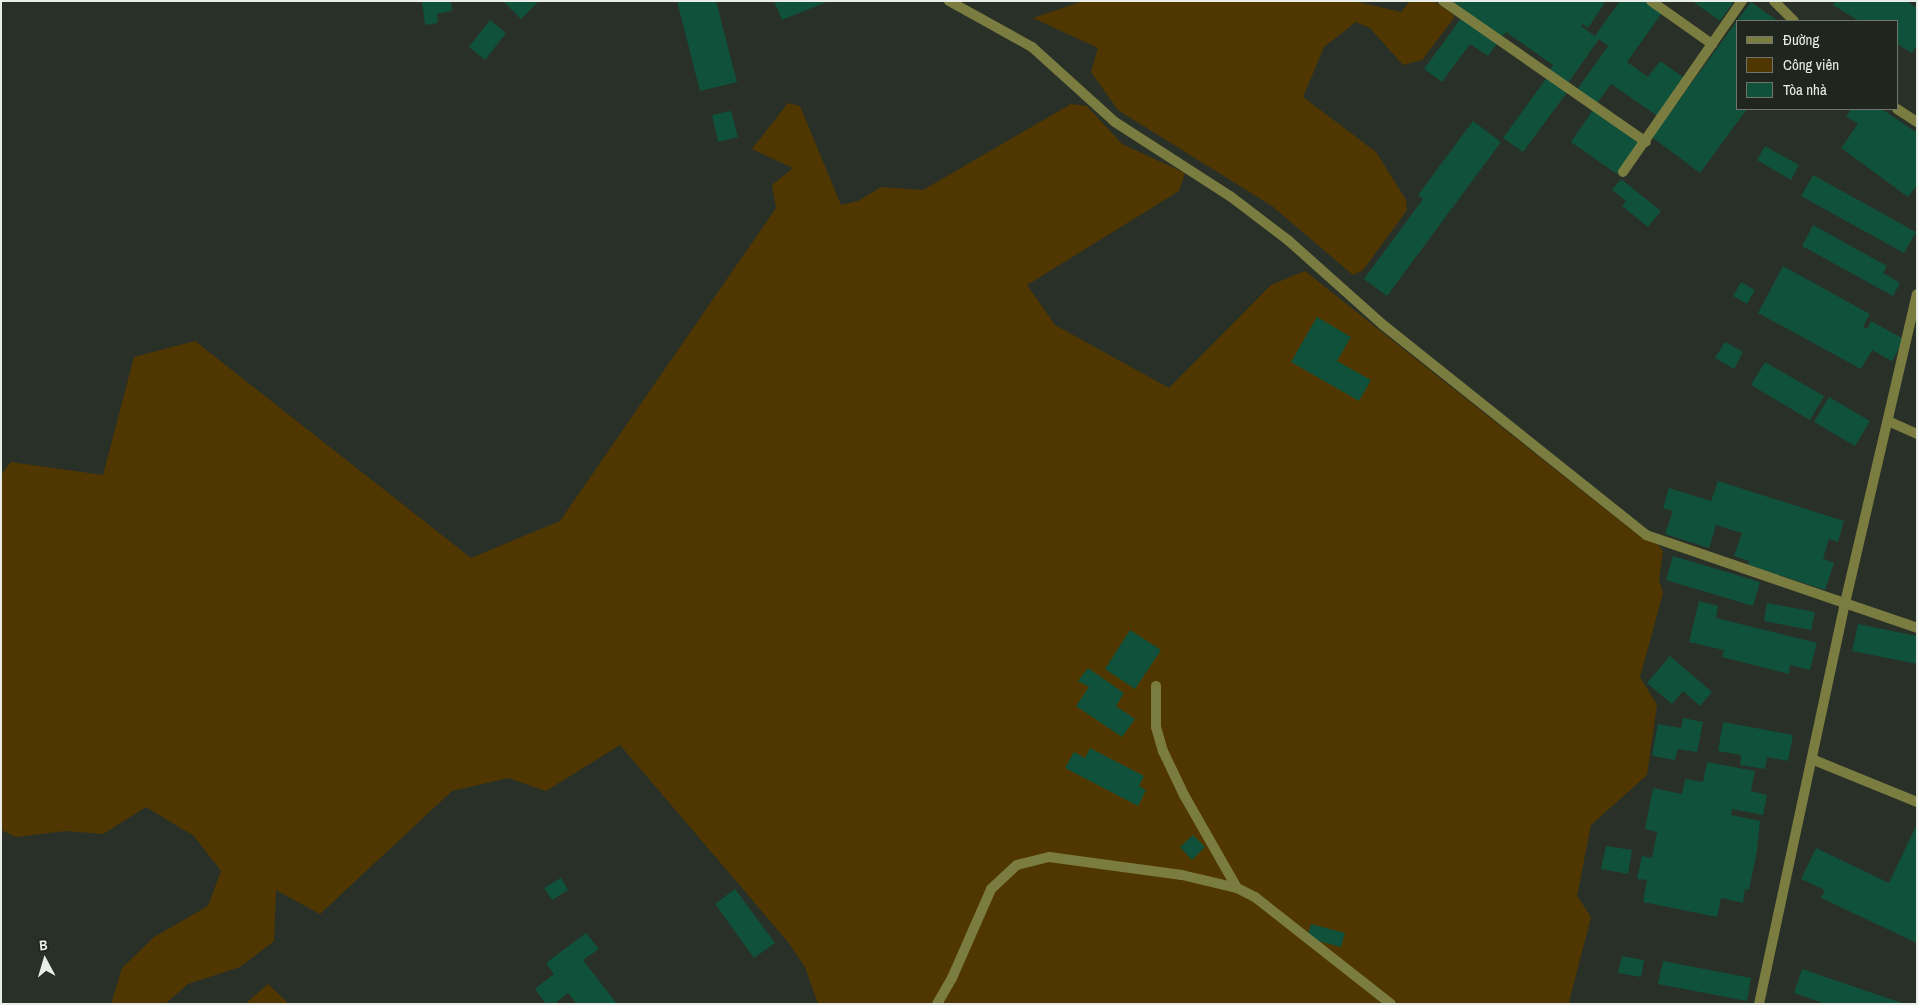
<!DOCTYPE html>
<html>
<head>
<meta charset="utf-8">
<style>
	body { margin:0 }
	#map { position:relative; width:1918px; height:1005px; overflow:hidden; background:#293027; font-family:"Archivo Narrow",sans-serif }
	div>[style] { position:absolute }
	.green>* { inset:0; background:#503701 }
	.building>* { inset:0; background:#10513c }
	.minor>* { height:10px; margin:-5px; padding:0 5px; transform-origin:5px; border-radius:5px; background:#7b7c40 }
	span { translate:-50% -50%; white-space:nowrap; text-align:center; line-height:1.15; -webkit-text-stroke:4.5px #20261e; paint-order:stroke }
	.frame { position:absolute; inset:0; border:2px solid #e9ede7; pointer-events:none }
	.legend { position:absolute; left:1736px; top:20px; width:162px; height:90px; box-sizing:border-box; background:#20261e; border:1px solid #70766e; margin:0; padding:6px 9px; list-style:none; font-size:15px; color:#e9ede7 }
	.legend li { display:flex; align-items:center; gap:10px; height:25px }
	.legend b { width:25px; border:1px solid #70766e }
	.north { position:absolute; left:20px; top:935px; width:50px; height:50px; -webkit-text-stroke:4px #20261e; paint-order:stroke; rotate:354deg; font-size:14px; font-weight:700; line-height:20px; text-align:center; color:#e9ede7 }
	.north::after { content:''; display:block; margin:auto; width:18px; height:22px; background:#e9ede7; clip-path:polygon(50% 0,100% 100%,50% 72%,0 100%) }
</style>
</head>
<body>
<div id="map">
	<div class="green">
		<div style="clip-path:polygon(1083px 1px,1354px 1px,1401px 12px,1410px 1px,1433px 1px,1453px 14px,1454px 18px,1422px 60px,1403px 65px,1370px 28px,1356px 22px,1324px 47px,1303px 97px,1376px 152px,1406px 200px,1407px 210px,1363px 270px,1353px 275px,1272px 206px,1118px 110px,1091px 72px,1098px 48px,1033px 18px)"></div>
		<div style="clip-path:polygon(788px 103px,800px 106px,841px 205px,858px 201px,881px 187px,923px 190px,1071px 104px,1087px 106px,1122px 144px,1185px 173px,1179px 191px,1027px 285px,1055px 325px,1169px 388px,1271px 285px,1305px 271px,1643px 539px,1657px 543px,1663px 551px,1659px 580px,1663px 593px,1640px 677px,1657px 705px,1647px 775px,1591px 825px,1577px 896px,1591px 917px,1569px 1002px,1576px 1004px,818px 1004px,805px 967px,788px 942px,620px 745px,546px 791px,508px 778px,452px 791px,320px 914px,276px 890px,274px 941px,240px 967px,188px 984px,165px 1004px,111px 1004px,122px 968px,154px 937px,208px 906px,221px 871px,194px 836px,146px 807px,103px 834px,66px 831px,16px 837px,1px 830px,1px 475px,11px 462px,103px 475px,134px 357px,195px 341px,471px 558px,560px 521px,776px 208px,772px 185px,793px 168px,752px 149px)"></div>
		<div style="clip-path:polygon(268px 984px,289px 1004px,245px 1004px)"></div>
	</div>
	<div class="building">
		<div style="clip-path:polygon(422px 1px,451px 1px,452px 11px,437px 14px,438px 23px,425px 25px)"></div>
		<div style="clip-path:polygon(503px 1px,539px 1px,521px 19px)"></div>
		<div style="clip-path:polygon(677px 1px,716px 1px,737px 82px,700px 91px)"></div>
		<div style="clip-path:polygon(774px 1px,829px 1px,782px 20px)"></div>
		<div style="clip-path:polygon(1452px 1px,1606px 1px,1588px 28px,1582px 24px,1581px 26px,1595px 36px,1620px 1px,1645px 1px,1662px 13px,1627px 62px,1648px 77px,1660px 61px,1686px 79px,1659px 117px,1611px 84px,1596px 105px,1576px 91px,1608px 46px,1599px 39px,1568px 83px,1550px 70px,1553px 65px,1506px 32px,1502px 37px)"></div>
		<div style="clip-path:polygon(1692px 1px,1734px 1px,1720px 21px)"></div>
		<div style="clip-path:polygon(1836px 1px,1906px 1px,1917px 8px,1917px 45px,1912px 53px,1897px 44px,1897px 21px,1859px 21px,1833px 5px)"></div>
		<div style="clip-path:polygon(1751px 2px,1765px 12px,1778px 21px,1737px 21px)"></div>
		<div style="clip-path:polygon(1462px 17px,1498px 42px,1488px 56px,1470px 44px,1442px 82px,1424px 69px)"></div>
		<div style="clip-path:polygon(490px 20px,506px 33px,485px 60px,469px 47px)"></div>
		<div style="clip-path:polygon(1737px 21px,1737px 109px,1747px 109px,1700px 173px,1652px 137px)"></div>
		<div style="clip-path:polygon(1548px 76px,1568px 91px,1523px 152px,1503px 138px)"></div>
		<div style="clip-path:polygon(1847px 109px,1882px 109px,1917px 133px,1917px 185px,1908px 197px,1841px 148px,1858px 124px,1846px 116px,1850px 111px)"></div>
		<div style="clip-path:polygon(1593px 110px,1639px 143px,1617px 174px,1571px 142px)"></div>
		<div style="clip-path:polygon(731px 111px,738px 137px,718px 142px,712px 115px)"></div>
		<div style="clip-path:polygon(1473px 121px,1501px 142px,1387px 296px,1364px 279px,1423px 199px,1418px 195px)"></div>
		<div style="clip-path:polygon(1765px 146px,1799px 165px,1791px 180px,1757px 160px)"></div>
		<div style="clip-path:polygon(1813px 175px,1916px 232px,1904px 253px,1801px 196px)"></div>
		<div style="clip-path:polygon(1621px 179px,1661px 211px,1648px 227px,1622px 206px,1626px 201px,1612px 190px)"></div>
		<div style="clip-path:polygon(1813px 225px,1887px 266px,1883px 273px,1900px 283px,1893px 296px,1802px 246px)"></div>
		<div style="clip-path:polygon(1783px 266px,1870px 314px,1863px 327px,1867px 329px,1871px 321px,1904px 339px,1892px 361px,1872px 350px,1861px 369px,1758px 313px)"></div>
		<div style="clip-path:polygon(1741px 282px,1755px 290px,1747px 304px,1733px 296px)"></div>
		<div style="clip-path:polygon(1317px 317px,1351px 337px,1337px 361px,1371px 380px,1359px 401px,1291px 362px)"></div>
		<div style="clip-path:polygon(1725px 342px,1743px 352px,1734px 369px,1715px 358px)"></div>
		<div style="clip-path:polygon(1765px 362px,1824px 396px,1810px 420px,1751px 385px)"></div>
		<div style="clip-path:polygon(1829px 397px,1870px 421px,1855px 446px,1814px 422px)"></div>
		<div style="clip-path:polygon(1718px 481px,1844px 521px,1838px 542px,1829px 539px,1823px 559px,1834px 563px,1825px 590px,1748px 565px,1749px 561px,1734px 556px,1742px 533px,1716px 525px,1709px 548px,1665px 534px,1673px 511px,1663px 508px,1669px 488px,1711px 501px)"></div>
		<div style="clip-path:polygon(1673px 556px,1760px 582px,1753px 606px,1666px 580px)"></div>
		<div style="clip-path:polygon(1699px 601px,1718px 606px,1716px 618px,1817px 643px,1810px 670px,1790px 665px,1789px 674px,1722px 657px,1724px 650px,1689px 642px)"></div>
		<div style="clip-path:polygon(1767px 603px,1815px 612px,1811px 630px,1764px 621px)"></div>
		<div style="clip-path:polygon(1858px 624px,1917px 636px,1917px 664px,1852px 651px)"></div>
		<div style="clip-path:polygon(1130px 630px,1161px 650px,1135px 689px,1105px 669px)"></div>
		<div style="clip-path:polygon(1670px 656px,1712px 692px,1700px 706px,1683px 691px,1672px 704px,1647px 683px)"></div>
		<div style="clip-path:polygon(1088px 668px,1124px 693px,1116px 706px,1135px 719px,1122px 737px,1076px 706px,1089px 687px,1078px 681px)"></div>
		<div style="clip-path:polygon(1683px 718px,1703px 722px,1697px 752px,1678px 749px,1675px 760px,1652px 756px,1658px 724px,1681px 728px)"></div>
		<div style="clip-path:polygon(1723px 722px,1793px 735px,1788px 761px,1767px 757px,1765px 769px,1740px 765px,1741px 755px,1718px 751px)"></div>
		<div style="clip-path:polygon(1090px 748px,1144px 776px,1139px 786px,1146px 790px,1138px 806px,1065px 768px,1074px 752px,1085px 758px)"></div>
		<div style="clip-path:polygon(1707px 762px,1755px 771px,1751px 791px,1767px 795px,1763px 815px,1732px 809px,1731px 815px,1760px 821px,1757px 851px,1749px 890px,1745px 889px,1743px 903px,1721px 898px,1717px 917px,1643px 902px,1647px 880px,1637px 879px,1642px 856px,1652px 858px,1657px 832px,1645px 829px,1653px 788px,1682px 794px,1685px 779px,1703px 782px)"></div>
		<div style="clip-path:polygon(1917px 824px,1917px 943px,1821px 898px,1825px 890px,1801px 879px,1816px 848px,1889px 883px)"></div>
		<div style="clip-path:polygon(1193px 835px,1205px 847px,1192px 860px,1180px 847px)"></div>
		<div style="clip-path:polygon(1606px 846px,1632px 850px,1628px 874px,1601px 869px)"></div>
		<div style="clip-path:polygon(561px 878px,568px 890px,552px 900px,544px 888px)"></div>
		<div style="clip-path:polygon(735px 889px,775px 943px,754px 958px,715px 904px)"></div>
		<div style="clip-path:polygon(1311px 924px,1345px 933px,1341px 947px,1307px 938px)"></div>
		<div style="clip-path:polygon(586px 933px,599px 949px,583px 960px,617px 1004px,577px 1004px,568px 993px,554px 1004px,546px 1004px,535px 989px,554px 974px,546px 963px)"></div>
		<div style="clip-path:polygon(1622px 956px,1644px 960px,1641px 977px,1618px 973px)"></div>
		<div style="clip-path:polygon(1663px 961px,1751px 978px,1747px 1001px,1658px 984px)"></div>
		<div style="clip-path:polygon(1802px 969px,1902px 1003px,1902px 1004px,1826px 1004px,1794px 993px)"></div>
	</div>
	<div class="minor">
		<div style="left:949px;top:1px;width:95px;rotate:29deg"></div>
		<div style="left:1032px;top:47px;width:112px;rotate:42.1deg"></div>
		<div style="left:1115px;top:122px;width:137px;rotate:32.8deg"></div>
		<div style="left:1230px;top:196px;width:74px;rotate:37.3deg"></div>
		<div style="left:1289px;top:241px;width:125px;rotate:41.7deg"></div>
		<div style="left:1382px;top:324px;width:338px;rotate:38.6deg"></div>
		<div style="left:1646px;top:535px;width:287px;rotate:18.9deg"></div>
		<div style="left:1443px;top:1px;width:247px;rotate:34.8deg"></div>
		<div style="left:1651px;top:1px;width:75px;rotate:35.2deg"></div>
		<div style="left:1774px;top:1px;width:28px;rotate:45deg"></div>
		<div style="left:1897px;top:109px;width:24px;rotate:33deg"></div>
		<div style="left:1623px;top:172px;width:208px;rotate:-55.2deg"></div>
		<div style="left:1888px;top:421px;width:32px;rotate:24deg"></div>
		<div style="left:1156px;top:686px;width:41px;rotate:90deg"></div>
		<div style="left:1156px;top:727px;width:25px;rotate:74deg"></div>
		<div style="left:1163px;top:751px;width:49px;rotate:64.5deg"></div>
		<div style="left:1184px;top:795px;width:107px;rotate:60.3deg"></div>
		<div style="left:1814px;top:760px;width:111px;rotate:22.2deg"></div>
		<div style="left:937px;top:1004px;width:30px;rotate:-60deg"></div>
		<div style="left:952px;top:978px;width:97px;rotate:-66.3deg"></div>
		<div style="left:991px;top:889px;width:35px;rotate:-43deg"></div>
		<div style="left:1017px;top:865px;width:33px;rotate:-14deg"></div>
		<div style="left:1049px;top:857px;width:134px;rotate:7.7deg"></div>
		<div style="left:1182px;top:875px;width:57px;rotate:13.3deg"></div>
		<div style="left:1237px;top:888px;width:20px;rotate:27deg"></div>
		<div style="left:1255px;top:897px;width:173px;rotate:38.2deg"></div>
		<div style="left:1759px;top:1004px;width:410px;rotate:-77.9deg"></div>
		<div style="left:1845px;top:603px;width:317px;rotate:-76.9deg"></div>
	</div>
	<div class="frame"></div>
	<ul class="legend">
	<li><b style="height:6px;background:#7b7c40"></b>Đường</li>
	<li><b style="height:14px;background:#503701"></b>Công viên</li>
	<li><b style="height:14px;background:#10513c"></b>Tòa nhà</li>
	</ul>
	<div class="north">B</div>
</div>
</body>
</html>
